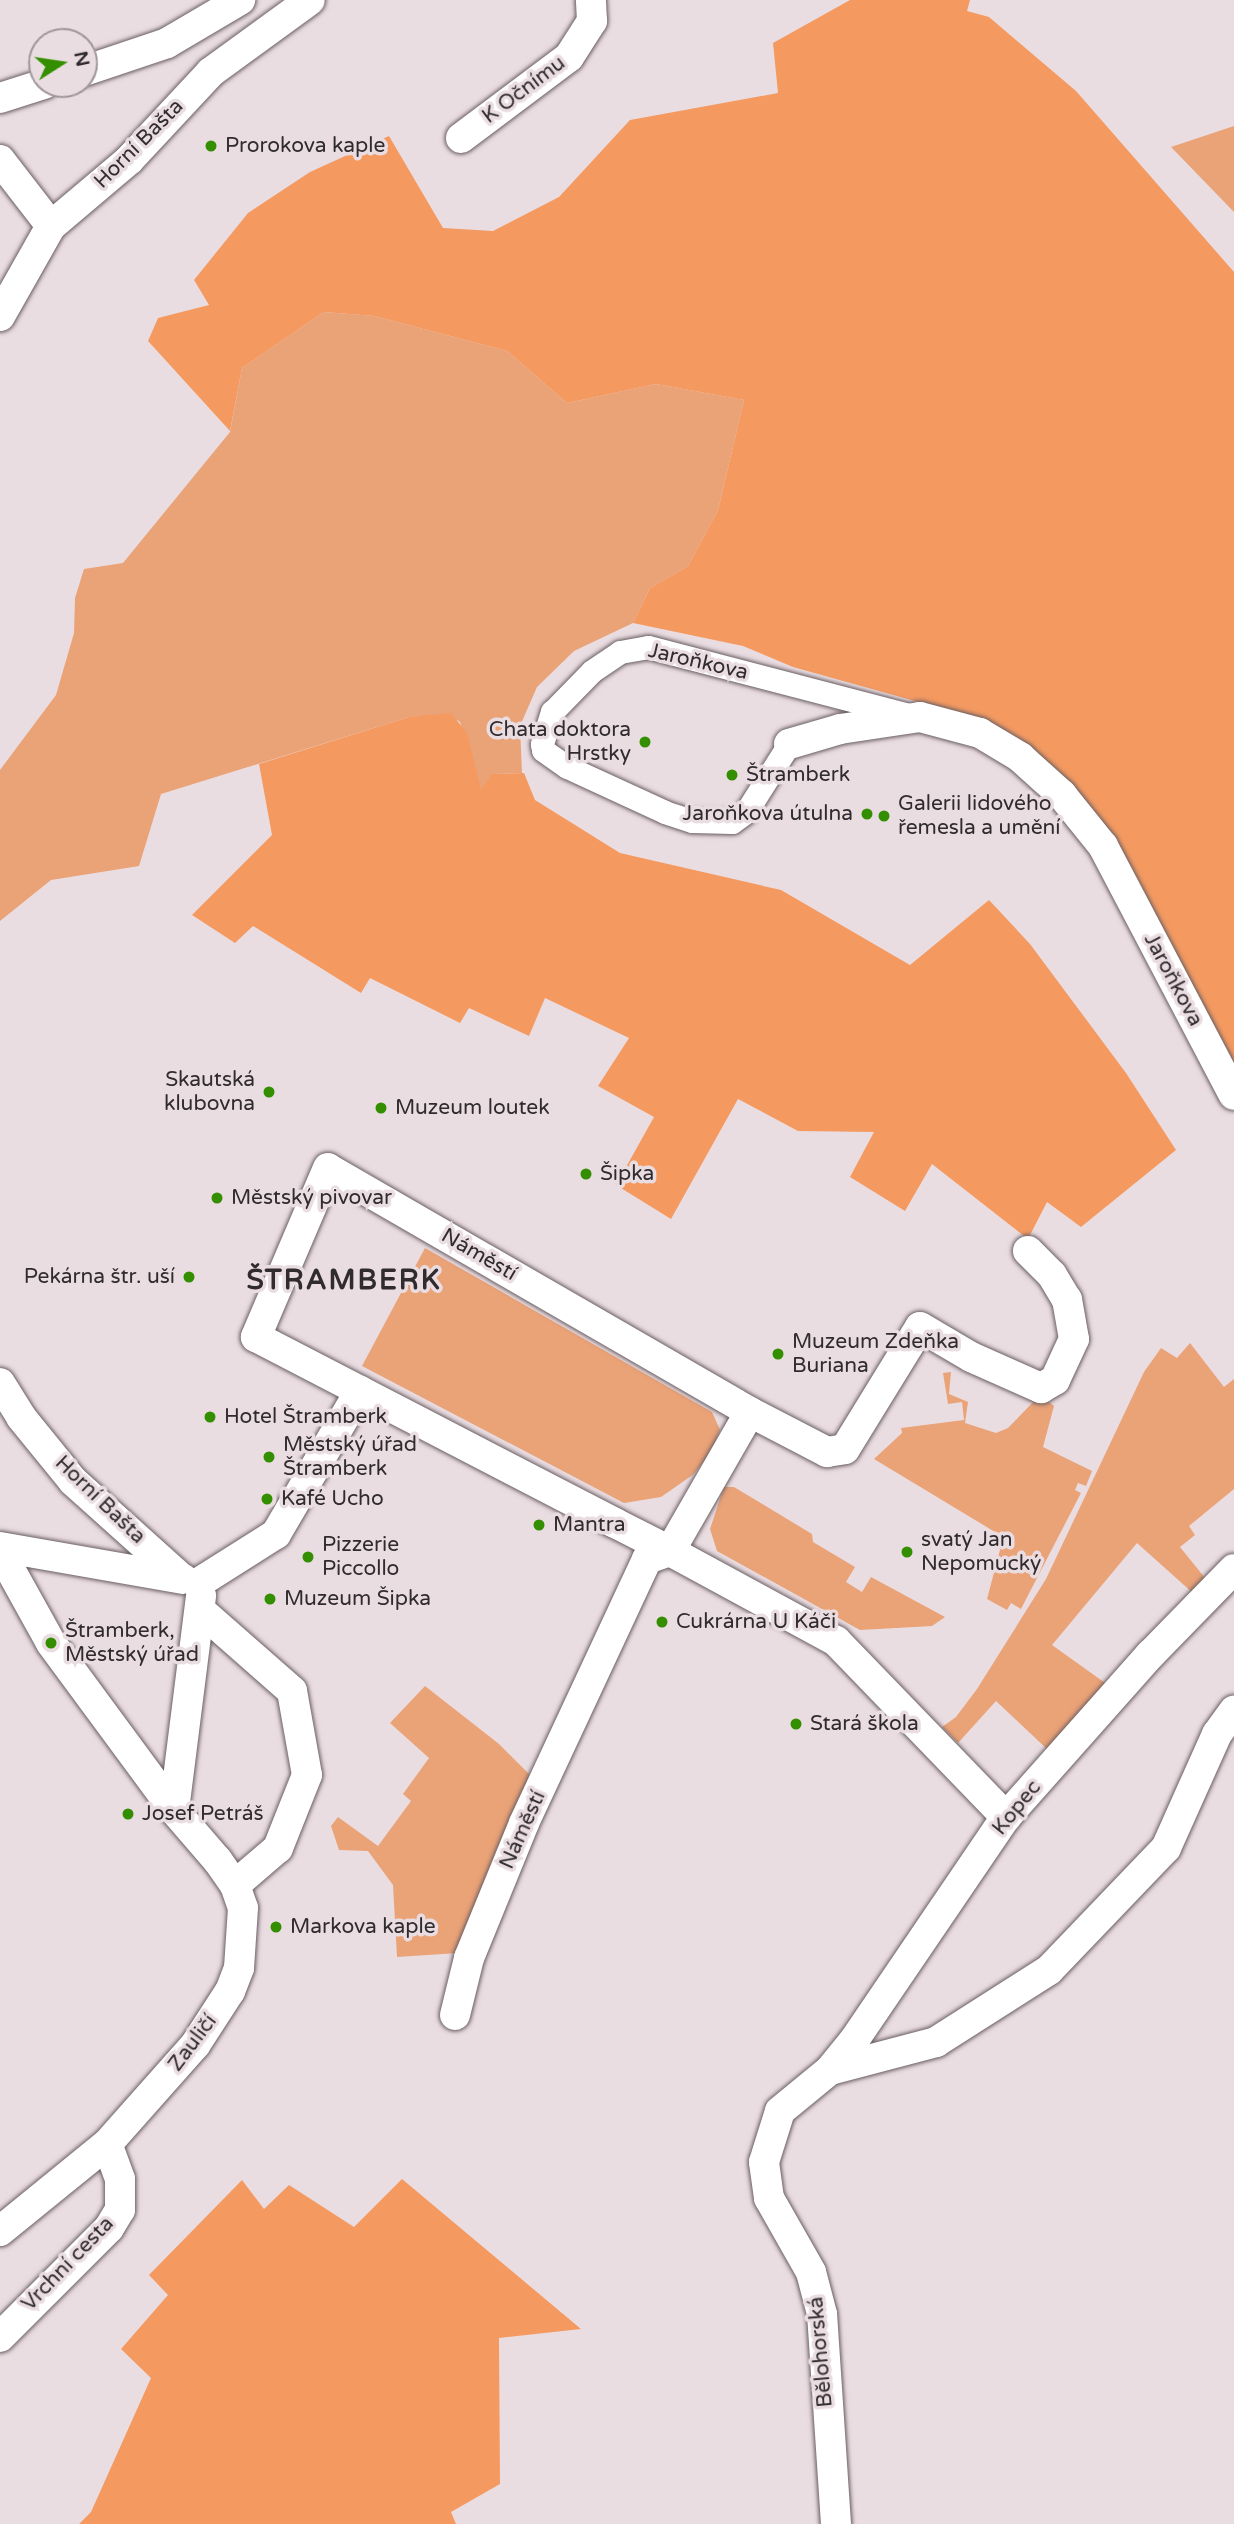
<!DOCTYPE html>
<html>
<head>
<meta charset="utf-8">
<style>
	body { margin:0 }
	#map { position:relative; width:1234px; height:2524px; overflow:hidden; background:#eadde2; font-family:"Varela Round",sans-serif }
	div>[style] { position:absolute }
	.green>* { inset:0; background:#eaa277 }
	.forest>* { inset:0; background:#f49a61 }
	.roads { filter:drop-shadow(0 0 2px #695e62) drop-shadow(0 0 2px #695e62) }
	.pedestrian>* { height:23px; margin:-11.5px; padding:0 11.5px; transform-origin:11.5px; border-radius:11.5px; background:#fff }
	.minor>* { height:30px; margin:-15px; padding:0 15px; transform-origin:15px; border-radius:15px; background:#fff }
	.dots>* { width:19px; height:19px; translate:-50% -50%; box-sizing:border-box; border:4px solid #eadde2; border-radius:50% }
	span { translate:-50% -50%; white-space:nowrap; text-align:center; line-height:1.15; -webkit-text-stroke:7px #eadde2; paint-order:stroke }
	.street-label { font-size:21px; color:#302b2d }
	.poi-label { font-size:21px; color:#302b2d }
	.left { translate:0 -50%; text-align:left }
	.right { translate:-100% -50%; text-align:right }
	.district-label { font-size:28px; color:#302b2d; font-weight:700; letter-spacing:2px }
	.north { position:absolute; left:28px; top:28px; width:70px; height:70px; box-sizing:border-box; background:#eadde2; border:2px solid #a0969a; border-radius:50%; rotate:78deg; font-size:19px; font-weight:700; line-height:28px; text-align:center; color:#302b2d }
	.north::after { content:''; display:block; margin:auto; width:24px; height:32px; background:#348f00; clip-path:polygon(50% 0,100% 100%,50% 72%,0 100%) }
</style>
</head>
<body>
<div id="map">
	<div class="green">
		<div style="clip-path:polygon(1234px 126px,1234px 212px,1171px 147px)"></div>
		<div style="clip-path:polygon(324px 312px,374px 316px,507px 351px,567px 403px,656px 384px,744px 400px,718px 510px,688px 566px,650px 588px,633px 623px,574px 651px,537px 687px,520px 726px,522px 773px,493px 774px,481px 790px,460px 722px,451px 716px,409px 717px,161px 794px,139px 866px,51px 880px,0 921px,0 770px,56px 695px,74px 633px,75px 598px,84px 569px,123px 563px,230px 432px,242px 368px)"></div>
		<div style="clip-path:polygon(425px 1248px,712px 1412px,720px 1430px,711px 1452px,694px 1474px,661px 1497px,624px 1503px,362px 1366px)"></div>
		<div style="clip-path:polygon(1190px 1343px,1224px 1387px,1234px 1379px,1234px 1489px,1189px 1526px,1195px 1535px,1180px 1547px,1205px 1578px,1194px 1594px,1137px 1543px,1052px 1645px,1108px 1685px,1049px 1751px,996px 1701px,958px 1743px,942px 1727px,956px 1717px,977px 1689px,1046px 1579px,1144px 1372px,1161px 1348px,1177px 1358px)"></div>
		<div style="clip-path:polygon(951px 1372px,949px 1394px,968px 1402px,965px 1423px,996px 1433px,1008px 1428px,1040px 1395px,1054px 1406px,1043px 1447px,1092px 1471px,1086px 1486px,1078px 1483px,1075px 1490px,1081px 1493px,1021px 1609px,1011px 1603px,1007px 1610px,987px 1599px,1000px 1550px,995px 1532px,874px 1459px,902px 1433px,901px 1428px,964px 1420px,962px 1402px,948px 1404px,943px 1373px)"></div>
		<div style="clip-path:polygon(724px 1487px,734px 1487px,812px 1534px,813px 1542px,855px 1567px,846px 1582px,862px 1592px,871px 1577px,945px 1617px,932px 1626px,860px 1630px,717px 1551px,710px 1529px)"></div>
		<div style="clip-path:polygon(425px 1686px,499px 1744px,532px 1777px,458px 1953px,397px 1957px,393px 1885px,368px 1851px,339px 1850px,331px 1826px,338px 1817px,378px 1846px,411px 1801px,403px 1794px,429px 1758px,390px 1723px)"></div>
	</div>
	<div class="forest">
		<div style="clip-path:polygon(850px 0,970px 0,967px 11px,989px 17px,1076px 91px,1234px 272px,1234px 1068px,1106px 828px,1073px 785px,1023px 745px,983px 720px,793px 667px,743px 646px,633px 623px,650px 588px,688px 566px,718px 510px,744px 400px,656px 384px,567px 403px,507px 351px,374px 316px,324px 312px,242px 368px,230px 431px,148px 341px,158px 318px,209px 305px,194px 280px,248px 213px,310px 172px,389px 136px,443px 228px,493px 231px,559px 197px,630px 120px,778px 93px,773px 43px)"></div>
		<div style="clip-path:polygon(451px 713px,467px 733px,481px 789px,492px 774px,524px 773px,535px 800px,620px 853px,781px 890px,910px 965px,989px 900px,1030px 944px,1126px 1073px,1176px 1150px,1081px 1227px,1047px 1202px,1028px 1239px,932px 1164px,905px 1211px,850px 1177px,874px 1132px,798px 1131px,738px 1099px,671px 1219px,616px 1185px,654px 1117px,598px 1086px,629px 1038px,545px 998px,529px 1036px,469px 1008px,460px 1023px,370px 978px,361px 993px,253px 926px,235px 943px,192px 915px,272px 835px,259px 764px,409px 717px)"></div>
		<div style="clip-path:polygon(402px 2179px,581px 2329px,499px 2338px,500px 2484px,451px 2512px,456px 2524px,79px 2524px,91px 2512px,151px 2378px,121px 2349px,168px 2295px,149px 2275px,242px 2180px,264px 2209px,289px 2185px,354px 2227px)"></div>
	</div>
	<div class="roads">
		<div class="pedestrian">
			<div style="left:789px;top:744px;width:80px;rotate:122.3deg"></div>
			<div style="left:746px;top:812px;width:17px;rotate:144deg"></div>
			<div style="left:732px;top:822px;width:40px;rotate:-178.6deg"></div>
			<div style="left:692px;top:821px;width:28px;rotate:-162deg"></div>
			<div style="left:665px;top:812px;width:108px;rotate:-155.3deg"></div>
			<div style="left:567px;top:767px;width:29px;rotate:-145deg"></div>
			<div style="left:543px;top:750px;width:6px;rotate:-99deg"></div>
			<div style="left:542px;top:744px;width:34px;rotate:-73deg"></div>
			<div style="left:552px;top:712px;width:57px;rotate:-45.7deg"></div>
			<div style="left:592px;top:671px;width:34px;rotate:-34deg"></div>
			<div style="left:620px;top:652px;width:28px;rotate:-10deg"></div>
			<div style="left:648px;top:647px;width:267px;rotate:14.6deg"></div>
		</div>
		<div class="minor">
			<div style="left:84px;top:71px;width:88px;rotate:-18.6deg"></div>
			<div style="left:167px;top:43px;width:85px;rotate:-30.5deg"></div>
			<div style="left:0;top:98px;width:46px;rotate:-17.7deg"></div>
			<div style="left:461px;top:138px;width:135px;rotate:-36.9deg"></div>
			<div style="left:569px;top:57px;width:43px;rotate:-57.4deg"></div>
			<div style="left:592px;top:21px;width:21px;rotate:-93deg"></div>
			<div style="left:0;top:160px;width:83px;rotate:52.3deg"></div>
			<div style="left:0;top:316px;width:103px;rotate:-60.5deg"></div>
			<div style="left:51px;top:226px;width:102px;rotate:-40.2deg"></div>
			<div style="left:129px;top:160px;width:120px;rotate:-47deg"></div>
			<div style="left:211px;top:72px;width:122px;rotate:-36deg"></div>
			<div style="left:789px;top:744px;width:53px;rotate:-16.4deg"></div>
			<div style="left:840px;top:729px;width:81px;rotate:-8.5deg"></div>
			<div style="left:920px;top:717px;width:62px;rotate:14.9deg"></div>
			<div style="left:980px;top:733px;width:47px;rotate:31deg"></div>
			<div style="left:1020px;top:757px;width:57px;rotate:42.1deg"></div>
			<div style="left:1062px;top:795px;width:65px;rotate:51.2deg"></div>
			<div style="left:1103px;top:846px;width:281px;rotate:62.3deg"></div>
			<div style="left:0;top:1383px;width:40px;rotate:58deg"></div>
			<div style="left:21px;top:1417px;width:82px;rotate:50.9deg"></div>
			<div style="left:73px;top:1481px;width:145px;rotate:41.9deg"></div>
			<div style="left:750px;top:1412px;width:87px;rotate:27.5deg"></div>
			<div style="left:827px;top:1452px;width:18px;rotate:-9deg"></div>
			<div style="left:845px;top:1449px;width:143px;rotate:-58.4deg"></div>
			<div style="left:920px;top:1327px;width:59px;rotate:30.5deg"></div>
			<div style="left:971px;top:1357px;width:77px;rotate:23.9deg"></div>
			<div style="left:1041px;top:1388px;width:16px;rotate:-30deg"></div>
			<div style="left:1055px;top:1380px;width:45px;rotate:-65.1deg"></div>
			<div style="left:1074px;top:1339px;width:40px;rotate:-100deg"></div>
			<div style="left:1067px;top:1300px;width:29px;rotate:-121deg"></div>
			<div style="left:1052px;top:1275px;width:34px;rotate:-135deg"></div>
			<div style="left:0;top:1547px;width:186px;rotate:9.9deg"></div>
			<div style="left:0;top:1551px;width:105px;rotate:61deg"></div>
			<div style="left:51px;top:1643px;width:207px;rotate:53.6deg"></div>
			<div style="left:174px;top:1810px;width:67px;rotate:49.2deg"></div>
			<div style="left:218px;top:1861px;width:29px;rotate:55deg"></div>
			<div style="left:235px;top:1885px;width:24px;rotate:71deg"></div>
			<div style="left:243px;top:1908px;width:60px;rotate:93.8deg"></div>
			<div style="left:239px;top:1968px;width:25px;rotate:111deg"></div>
			<div style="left:230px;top:1991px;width:64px;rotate:122.9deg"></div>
			<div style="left:195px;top:2045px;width:132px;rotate:131.6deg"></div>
			<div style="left:107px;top:2144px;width:138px;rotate:140.9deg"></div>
			<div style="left:200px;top:1582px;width:90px;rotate:-32.3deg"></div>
			<div style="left:276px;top:1534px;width:166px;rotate:-59.6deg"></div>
			<div style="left:201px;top:1611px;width:121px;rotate:41.3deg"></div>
			<div style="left:292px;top:1691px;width:85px;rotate:79.9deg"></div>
			<div style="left:307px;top:1775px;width:79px;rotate:111.7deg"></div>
			<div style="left:278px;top:1848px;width:57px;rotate:139.3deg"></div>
			<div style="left:174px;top:1810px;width:216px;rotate:-82.8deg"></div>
			<div style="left:455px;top:2015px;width:59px;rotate:-76.2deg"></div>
			<div style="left:469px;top:1958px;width:146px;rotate:-67.8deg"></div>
			<div style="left:524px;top:1823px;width:291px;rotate:-65deg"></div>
			<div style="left:647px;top:1559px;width:24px;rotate:-19deg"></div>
			<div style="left:670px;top:1551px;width:160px;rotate:-60.1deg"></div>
			<div style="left:750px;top:1412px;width:487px;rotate:-150deg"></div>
			<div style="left:328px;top:1168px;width:184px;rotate:113.1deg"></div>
			<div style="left:256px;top:1337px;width:404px;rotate:27.4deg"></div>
			<div style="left:615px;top:1523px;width:62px;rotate:27deg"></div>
			<div style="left:670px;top:1551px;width:189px;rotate:28.5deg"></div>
			<div style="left:836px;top:1641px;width:245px;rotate:46deg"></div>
			<div style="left:830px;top:2070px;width:110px;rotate:-14.8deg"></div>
			<div style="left:936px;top:2042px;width:134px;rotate:-32.5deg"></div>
			<div style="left:1049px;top:1970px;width:169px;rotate:-46.2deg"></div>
			<div style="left:1166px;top:1848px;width:125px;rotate:-65.9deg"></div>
			<div style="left:1217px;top:1734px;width:29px;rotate:-54deg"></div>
			<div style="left:0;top:2337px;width:154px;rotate:-45deg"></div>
			<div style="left:109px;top:2228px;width:21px;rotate:-59deg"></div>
			<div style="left:120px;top:2210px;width:31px;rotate:-90deg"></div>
			<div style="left:120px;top:2179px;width:37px;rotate:-110deg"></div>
			<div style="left:836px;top:2524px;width:210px;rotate:-93.8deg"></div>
			<div style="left:822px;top:2314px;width:43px;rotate:-104.7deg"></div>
			<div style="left:811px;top:2272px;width:85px;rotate:-119.6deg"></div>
			<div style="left:769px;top:2198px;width:36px;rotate:-98deg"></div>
			<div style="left:764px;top:2162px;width:53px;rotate:-72.6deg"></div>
			<div style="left:780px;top:2111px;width:65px;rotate:-39.4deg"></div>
			<div style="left:830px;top:2070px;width:40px;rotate:-51deg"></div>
			<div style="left:855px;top:2039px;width:268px;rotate:-55.8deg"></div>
			<div style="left:1006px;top:1817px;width:217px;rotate:-48.4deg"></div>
			<div style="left:1150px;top:1655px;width:120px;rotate:-45.7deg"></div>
		</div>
	</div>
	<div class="dots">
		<div style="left:211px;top:146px;background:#348f00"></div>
		<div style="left:645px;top:742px;background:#348f00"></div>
		<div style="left:732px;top:775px;background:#348f00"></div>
		<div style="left:867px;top:814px;background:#348f00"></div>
		<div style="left:884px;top:816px;background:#348f00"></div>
		<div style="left:269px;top:1092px;background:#348f00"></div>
		<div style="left:381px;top:1108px;background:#348f00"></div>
		<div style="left:586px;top:1174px;background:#348f00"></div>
		<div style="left:217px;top:1198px;background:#348f00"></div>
		<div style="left:189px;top:1277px;background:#348f00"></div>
		<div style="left:778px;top:1354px;background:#348f00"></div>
		<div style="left:210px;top:1417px;background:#348f00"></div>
		<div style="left:269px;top:1457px;background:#348f00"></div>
		<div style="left:267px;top:1499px;background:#348f00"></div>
		<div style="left:539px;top:1525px;background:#348f00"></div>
		<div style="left:907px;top:1552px;background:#348f00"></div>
		<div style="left:308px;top:1557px;background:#348f00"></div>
		<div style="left:270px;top:1599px;background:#348f00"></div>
		<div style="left:662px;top:1622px;background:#348f00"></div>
		<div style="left:51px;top:1643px;background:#348f00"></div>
		<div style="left:796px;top:1724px;background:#348f00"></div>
		<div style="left:128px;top:1814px;background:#348f00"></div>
		<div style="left:276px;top:1927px;background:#348f00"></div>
	</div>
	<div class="street-label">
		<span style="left:524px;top:90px;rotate:-37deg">K Očnímu</span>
		<span style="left:139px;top:144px;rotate:-45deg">Horní Bašta</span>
		<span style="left:698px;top:662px;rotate:13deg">Jaroňkova</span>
		<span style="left:1173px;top:980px;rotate:62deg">Jaroňkova</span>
		<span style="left:479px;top:1255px;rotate:30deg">Náměstí</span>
		<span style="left:100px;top:1500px;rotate:44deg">Horní Bašta</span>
		<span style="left:1017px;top:1808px;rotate:-51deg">Kopec</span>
		<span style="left:523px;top:1830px;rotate:-66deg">Náměstí</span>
		<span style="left:193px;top:2043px;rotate:-53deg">Zauličí</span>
		<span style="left:68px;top:2264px;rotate:-46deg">Vrchní cesta</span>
		<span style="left:821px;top:2352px;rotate:-95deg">Bělohorská</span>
	</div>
	<div class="poi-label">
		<span class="left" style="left:225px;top:146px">Prorokova kaple</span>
		<span class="right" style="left:631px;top:742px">Chata doktora<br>Hrstky</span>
		<span class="left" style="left:746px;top:775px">Štramberk</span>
		<span class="left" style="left:898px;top:816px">Galerii lidového<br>řemesla a umění</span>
		<span class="right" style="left:853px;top:814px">Jaroňkova útulna</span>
		<span class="right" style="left:255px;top:1092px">Skautská<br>klubovna</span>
		<span class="left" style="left:395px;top:1108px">Muzeum loutek</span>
		<span class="left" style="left:600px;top:1174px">Šipka</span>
		<span class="left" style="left:231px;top:1198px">Městský pivovar</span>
		<span class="right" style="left:175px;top:1277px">Pekárna štr. uší</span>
		<span class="left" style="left:792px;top:1354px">Muzeum Zdeňka<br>Buriana</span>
		<span class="left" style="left:224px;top:1417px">Hotel Štramberk</span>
		<span class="left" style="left:283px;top:1457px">Městský úřad<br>Štramberk</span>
		<span class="left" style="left:281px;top:1499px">Kafé Ucho</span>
		<span class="left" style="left:553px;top:1525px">Mantra</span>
		<span class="left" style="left:921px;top:1552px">svatý Jan<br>Nepomucký</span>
		<span class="left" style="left:322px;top:1557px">Pizzerie<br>Piccollo</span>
		<span class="left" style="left:284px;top:1599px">Muzeum Šipka</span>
		<span class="left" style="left:676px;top:1622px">Cukrárna U Káči</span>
		<span class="left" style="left:65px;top:1643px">Štramberk,<br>Městský úřad</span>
		<span class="left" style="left:810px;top:1724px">Stará škola</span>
		<span class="left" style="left:142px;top:1814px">Josef Petráš</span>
		<span class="left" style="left:290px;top:1927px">Markova kaple</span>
	</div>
	<div class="district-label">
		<span style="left:344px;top:1280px">ŠTRAMBERK</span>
	</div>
	<div class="north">N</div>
</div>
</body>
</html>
